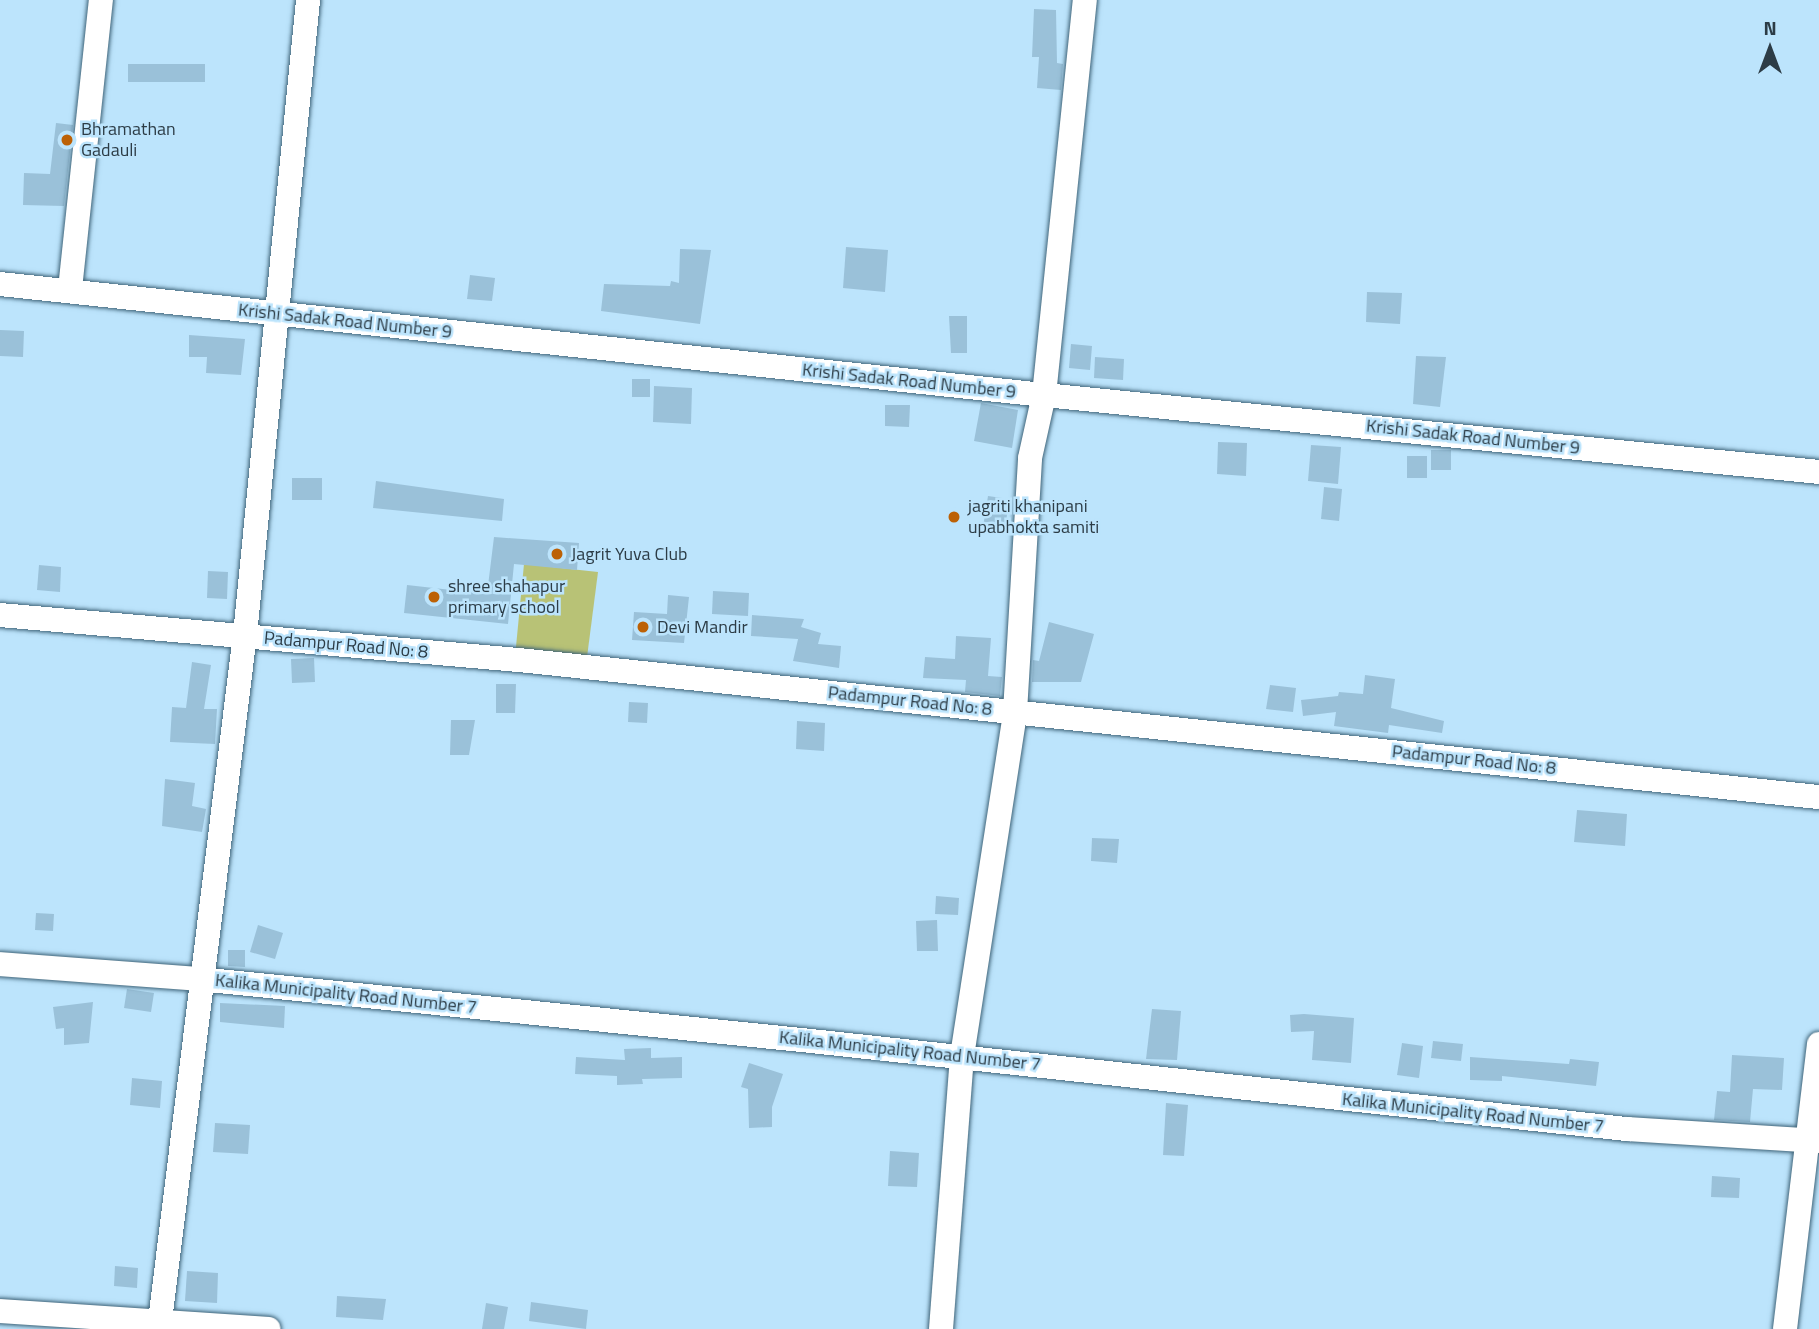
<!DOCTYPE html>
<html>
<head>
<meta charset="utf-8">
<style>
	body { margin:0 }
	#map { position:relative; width:1819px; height:1329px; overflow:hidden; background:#bce4fc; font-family:"Titillium Web",sans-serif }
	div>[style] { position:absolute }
	.green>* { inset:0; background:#b8c276 }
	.building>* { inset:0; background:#9ac1d9 }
	.roads { filter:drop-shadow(0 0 2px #3f6479) drop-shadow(0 0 2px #3f6479) }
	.minor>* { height:24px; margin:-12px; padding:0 12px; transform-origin:12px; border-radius:12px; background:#fff }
	.dots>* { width:19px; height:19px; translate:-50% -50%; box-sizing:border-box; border:4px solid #bce4fc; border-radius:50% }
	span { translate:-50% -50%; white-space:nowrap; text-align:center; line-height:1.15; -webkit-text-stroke:5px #bce4fc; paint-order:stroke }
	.poi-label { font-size:18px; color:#2c3c46 }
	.left { translate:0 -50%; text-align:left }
	.street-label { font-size:18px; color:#2c3c46 }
	.north { position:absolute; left:1735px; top:14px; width:70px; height:70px; -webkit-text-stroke:5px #bce4fc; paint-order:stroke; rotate:0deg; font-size:19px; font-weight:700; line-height:28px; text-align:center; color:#2c3c46 }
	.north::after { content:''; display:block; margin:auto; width:24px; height:32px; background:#2c3c46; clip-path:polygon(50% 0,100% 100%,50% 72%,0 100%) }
</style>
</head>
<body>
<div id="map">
	<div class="green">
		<div style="clip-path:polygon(524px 564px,598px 572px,586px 665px,515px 657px)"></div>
	</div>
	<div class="building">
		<div style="clip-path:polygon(1034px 9px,1056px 10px,1057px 63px,1063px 64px,1061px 90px,1037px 88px,1039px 57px,1032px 57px)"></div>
		<div style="clip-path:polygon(128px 64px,205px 64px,205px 82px,128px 82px)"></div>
		<div style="clip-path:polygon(56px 123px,73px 125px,64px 206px,23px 205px,24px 173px,50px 174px)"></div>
		<div style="clip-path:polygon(846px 247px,888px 250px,885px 292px,843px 288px)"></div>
		<div style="clip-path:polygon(680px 249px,711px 250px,700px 324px,601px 311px,604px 284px,670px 286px,671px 281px,679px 283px)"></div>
		<div style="clip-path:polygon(470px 275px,495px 278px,492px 301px,467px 299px)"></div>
		<div style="clip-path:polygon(1367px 292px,1402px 293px,1400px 324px,1366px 322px)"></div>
		<div style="clip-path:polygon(949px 316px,967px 316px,967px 353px,951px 353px)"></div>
		<div style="clip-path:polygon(0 330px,24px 331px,23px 357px,0 356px)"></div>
		<div style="clip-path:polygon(189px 335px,245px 339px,241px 375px,206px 373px,207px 357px,189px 357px)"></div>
		<div style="clip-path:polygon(1071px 344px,1092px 346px,1090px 370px,1069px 368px)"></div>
		<div style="clip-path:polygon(1416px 356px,1446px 357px,1440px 407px,1413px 404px)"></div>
		<div style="clip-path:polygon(1095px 357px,1124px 359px,1123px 380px,1094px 378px)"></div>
		<div style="clip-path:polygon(632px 379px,650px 379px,650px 397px,632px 397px)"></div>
		<div style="clip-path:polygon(654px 386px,692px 388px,691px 424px,653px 422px)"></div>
		<div style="clip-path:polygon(981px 403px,1018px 410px,1012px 448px,974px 441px)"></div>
		<div style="clip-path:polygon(885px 405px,910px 405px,909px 427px,885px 426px)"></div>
		<div style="clip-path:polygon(1218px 442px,1247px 443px,1246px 476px,1217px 474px)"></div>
		<div style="clip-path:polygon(1311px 445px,1341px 447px,1338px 484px,1308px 481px)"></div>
		<div style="clip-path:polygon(1431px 450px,1451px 450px,1451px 470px,1431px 470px)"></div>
		<div style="clip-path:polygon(1407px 456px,1427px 456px,1427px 478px,1407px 478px)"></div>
		<div style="clip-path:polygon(292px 478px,322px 478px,322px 500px,292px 500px)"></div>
		<div style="clip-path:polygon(376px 481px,504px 499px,502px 521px,373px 508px)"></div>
		<div style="clip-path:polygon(1324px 487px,1342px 489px,1339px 521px,1321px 519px)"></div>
		<div style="clip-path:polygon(988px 496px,1009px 499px,1005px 530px,983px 527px)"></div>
		<div style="clip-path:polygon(494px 537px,579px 543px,577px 570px,514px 564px,508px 624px,404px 613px,407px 585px,487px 594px)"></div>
		<div style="clip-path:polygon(39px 565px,61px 567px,60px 592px,37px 590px)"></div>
		<div style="clip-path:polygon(208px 571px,228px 572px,227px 599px,207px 598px)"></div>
		<div style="clip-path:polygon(713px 591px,749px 593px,748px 616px,712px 614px)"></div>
		<div style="clip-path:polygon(668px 595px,689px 597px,684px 643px,632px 640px,634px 612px,667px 614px)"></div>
		<div style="clip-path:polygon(752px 615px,804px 619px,801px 627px,821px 633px,818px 644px,841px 646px,839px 668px,793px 661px,799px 635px,798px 639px,751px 636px)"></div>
		<div style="clip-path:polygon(1049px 622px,1094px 634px,1081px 682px,1032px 682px,1033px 660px,1039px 661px)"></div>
		<div style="clip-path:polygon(956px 636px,991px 638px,988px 676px,1002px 677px,1000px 696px,965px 692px,966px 680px,923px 678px,925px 657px,955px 659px)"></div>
		<div style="clip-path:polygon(314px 658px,315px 682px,292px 683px,291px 659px)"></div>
		<div style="clip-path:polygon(192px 662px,211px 665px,204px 709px,217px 709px,215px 744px,170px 742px,172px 707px,186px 708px)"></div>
		<div style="clip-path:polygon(1365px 675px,1395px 679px,1391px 708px,1444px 721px,1442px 733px,1389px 725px,1388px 733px,1334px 726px,1336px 712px,1303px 716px,1301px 700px,1338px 696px,1339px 692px,1363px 694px)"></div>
		<div style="clip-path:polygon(496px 684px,516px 684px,515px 713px,496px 713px)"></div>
		<div style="clip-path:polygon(1270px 685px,1296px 688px,1293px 712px,1266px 709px)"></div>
		<div style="clip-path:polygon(629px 702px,648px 703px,647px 723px,628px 722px)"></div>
		<div style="clip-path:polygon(451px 720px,475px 720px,469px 755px,450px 755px)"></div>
		<div style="clip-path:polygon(797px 721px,825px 723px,824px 751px,796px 749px)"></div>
		<div style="clip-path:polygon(165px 779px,195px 783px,192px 806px,206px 809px,202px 832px,162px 826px)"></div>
		<div style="clip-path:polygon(1577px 810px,1627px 814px,1625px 846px,1574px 842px)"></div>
		<div style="clip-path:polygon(1092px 838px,1119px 839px,1117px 863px,1091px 861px)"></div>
		<div style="clip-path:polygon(936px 896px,959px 898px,958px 915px,935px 914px)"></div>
		<div style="clip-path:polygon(36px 913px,54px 914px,53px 931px,35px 930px)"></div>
		<div style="clip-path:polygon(937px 920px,938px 951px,917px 951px,916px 921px)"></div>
		<div style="clip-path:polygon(258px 925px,283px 933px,275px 959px,250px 952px)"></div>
		<div style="clip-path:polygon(228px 950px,245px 950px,245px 967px,228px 966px)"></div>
		<div style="clip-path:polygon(127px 989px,154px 993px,151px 1012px,124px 1008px)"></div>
		<div style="clip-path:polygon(93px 1002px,89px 1043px,64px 1045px,64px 1028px,56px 1029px,53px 1007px)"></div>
		<div style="clip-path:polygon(220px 1003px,285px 1006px,284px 1028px,220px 1022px)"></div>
		<div style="clip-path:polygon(1152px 1009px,1181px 1011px,1177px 1060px,1146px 1059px)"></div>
		<div style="clip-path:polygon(1304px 1014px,1354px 1018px,1351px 1063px,1312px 1060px,1314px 1031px,1291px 1032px,1290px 1015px)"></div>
		<div style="clip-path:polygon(1433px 1041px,1463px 1044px,1461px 1061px,1431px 1058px)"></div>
		<div style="clip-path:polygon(1402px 1043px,1423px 1046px,1419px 1078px,1397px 1075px)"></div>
		<div style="clip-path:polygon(651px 1048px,651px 1058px,682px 1057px,682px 1078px,642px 1079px,643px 1084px,617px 1085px,617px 1076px,575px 1074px,576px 1057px,625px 1060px,624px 1049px)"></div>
		<div style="clip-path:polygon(1732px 1055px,1784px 1058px,1782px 1090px,1753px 1089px,1750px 1122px,1714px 1120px,1717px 1091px,1730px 1092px)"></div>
		<div style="clip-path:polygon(1470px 1057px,1569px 1064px,1570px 1059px,1599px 1062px,1596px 1086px,1502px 1076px,1502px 1081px,1470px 1080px)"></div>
		<div style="clip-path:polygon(749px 1063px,783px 1074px,772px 1107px,772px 1127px,749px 1128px,748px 1089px,741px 1087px)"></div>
		<div style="clip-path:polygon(132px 1078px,162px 1081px,160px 1108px,130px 1105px)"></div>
		<div style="clip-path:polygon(1166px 1103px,1188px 1105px,1184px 1156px,1163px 1155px)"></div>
		<div style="clip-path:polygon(215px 1123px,250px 1125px,248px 1154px,213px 1152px)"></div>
		<div style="clip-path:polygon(890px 1151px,919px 1153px,917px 1187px,888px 1186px)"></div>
		<div style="clip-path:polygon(1712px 1176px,1740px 1178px,1739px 1198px,1711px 1197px)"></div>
		<div style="clip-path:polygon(115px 1266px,138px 1268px,137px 1288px,114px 1286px)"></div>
		<div style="clip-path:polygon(187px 1271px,218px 1273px,217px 1303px,185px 1301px)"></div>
		<div style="clip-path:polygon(337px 1296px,386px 1299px,383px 1320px,336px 1317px)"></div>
		<div style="clip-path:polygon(531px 1302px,588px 1310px,586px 1329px,529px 1321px)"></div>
		<div style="clip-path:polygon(486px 1303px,508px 1307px,504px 1329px,482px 1329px)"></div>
	</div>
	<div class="roads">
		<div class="minor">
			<div style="left:0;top:284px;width:1050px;rotate:6.07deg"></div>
			<div style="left:1044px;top:395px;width:779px;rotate:5.67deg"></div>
			<div style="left:70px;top:289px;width:291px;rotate:-83.9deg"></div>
			<div style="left:0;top:615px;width:521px;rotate:4.96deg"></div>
			<div style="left:519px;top:660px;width:1307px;rotate:6.02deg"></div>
			<div style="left:0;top:964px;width:200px;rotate:4.3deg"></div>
			<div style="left:199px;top:979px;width:615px;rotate:5.78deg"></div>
			<div style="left:811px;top:1041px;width:821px;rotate:6.16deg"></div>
			<div style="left:1627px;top:1129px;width:192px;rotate:3.6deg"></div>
			<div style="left:0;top:1311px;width:269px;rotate:3.8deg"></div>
			<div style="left:159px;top:1329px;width:699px;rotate:-82.94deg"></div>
			<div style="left:245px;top:635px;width:638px;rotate:-84.33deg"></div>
			<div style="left:941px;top:1329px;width:274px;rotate:-85.6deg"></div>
			<div style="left:962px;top:1056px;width:348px;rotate:-81.2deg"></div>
			<div style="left:1015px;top:712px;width:254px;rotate:-86.6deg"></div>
			<div style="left:1030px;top:458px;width:65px;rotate:-77.5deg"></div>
			<div style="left:1044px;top:395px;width:397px;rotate:-84.1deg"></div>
			<div style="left:1785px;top:1329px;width:287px;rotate:-83.2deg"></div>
		</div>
	</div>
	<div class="dots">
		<div style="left:67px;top:140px;background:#bc6106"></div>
		<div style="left:954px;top:517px;background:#bc6106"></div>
		<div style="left:557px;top:554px;background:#bc6106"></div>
		<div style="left:434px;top:597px;background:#bc6106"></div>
		<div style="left:643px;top:627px;background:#bc6106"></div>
	</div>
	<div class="poi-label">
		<span class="left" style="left:81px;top:140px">Bhramathan<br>Gadauli</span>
		<span class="left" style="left:968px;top:517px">jagriti khanipani<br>upabhokta samiti</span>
		<span class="left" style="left:571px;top:554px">Jagrit Yuva Club</span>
		<span class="left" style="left:448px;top:597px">shree shahapur<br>primary school</span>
		<span class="left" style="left:657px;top:627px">Devi Mandir</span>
	</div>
	<div class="street-label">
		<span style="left:345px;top:321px;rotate:6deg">Krishi Sadak Road Number 9</span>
		<span style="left:909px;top:381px;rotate:6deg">Krishi Sadak Road Number 9</span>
		<span style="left:1473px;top:437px;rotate:6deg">Krishi Sadak Road Number 9</span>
		<span style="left:346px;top:645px;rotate:5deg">Padampur Road No: 8</span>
		<span style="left:910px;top:701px;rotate:6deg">Padampur Road No: 8</span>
		<span style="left:1474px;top:760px;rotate:6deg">Padampur Road No: 8</span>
		<span style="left:346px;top:994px;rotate:6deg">Kalika Municipality Road Number 7</span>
		<span style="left:910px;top:1051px;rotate:6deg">Kalika Municipality Road Number 7</span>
		<span style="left:1473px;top:1113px;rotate:6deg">Kalika Municipality Road Number 7</span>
	</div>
	<div class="north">N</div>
</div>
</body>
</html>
